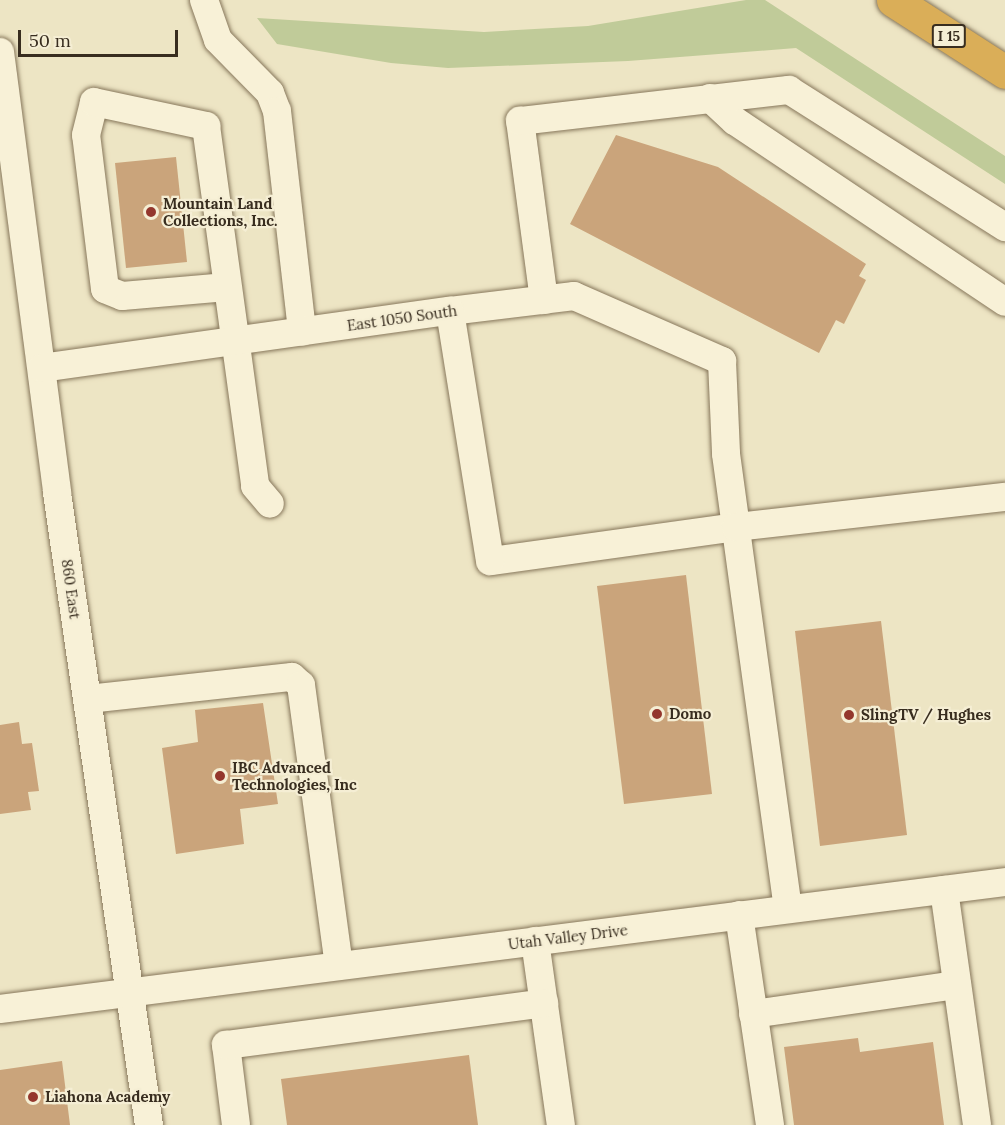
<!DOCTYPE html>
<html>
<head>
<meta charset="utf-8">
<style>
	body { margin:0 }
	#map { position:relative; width:1005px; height:1125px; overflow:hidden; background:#ede5c4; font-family:Lora,serif }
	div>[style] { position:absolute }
	.green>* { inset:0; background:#c0cb99 }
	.building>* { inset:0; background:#caa47b }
	.roads { filter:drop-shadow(0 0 2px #87775b) drop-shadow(0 0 2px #87775b) }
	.minor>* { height:28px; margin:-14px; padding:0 14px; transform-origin:14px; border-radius:14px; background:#f8f1d7 }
	.highway>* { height:33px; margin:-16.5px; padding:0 16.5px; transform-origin:16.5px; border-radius:16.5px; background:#daae58 }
	.dots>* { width:16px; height:16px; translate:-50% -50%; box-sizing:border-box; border:3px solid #f5eed4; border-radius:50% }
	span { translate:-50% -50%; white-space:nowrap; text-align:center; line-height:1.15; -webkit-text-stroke:4.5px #f5eed4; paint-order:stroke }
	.shield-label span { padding:2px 4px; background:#f5eed4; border:2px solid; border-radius:4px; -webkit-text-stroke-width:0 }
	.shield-label { font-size:14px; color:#382d1f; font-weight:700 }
	.poi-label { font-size:15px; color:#382d1f; font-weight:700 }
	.left { translate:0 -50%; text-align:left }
	.street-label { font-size:15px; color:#382d1f }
	.scale { position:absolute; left:18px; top:30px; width:160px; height:27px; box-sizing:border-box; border:3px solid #382d1f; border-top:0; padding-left:8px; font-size:18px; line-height:21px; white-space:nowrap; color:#382d1f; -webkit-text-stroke:4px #f5eed4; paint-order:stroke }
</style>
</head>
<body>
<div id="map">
	<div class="green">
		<div style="clip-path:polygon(746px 0,765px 0,1005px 156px,1005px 184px,796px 48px,628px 61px,448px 68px,391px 63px,277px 44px,257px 18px,484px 32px,588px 26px)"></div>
	</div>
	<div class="building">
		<div style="clip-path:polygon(616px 135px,718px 167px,866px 264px,859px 276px,866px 280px,844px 324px,836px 320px,819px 353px,570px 224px)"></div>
		<div style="clip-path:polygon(176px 157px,187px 262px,126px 268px,115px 163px)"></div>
		<div style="clip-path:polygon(686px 575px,712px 794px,624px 804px,597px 586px)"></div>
		<div style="clip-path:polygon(881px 621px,907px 835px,820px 846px,795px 631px)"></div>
		<div style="clip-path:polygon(263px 703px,278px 804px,240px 809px,244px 844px,176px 854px,162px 748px,198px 742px,195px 710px)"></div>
		<div style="clip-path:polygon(19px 722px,22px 744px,32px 743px,39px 791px,28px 792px,31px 810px,0 814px,0 725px)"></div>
		<div style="clip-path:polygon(858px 1038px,860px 1052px,933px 1042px,944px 1125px,794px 1125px,784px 1047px)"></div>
		<div style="clip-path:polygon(469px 1055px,478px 1125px,287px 1125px,281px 1079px)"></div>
		<div style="clip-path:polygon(62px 1061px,70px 1125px,0 1125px,0 1070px)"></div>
	</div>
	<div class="roads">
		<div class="minor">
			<div style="left:204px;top:0;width:42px;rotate:70.7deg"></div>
			<div style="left:218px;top:40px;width:74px;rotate:45.5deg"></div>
			<div style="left:270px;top:93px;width:19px;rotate:69deg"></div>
			<div style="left:277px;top:111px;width:222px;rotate:83.5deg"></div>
			<div style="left:0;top:52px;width:445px;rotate:82.6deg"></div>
			<div style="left:57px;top:493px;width:639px;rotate:81.72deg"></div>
			<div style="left:710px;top:98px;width:34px;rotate:43deg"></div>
			<div style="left:735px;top:121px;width:325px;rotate:33.8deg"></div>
			<div style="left:227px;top:287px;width:105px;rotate:175.1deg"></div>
			<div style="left:122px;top:296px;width:18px;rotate:-158deg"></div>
			<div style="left:105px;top:289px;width:155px;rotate:-97deg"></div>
			<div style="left:86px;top:135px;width:34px;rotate:-76deg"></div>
			<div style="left:94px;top:102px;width:115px;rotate:12.1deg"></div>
			<div style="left:206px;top:126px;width:363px;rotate:82.2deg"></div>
			<div style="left:255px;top:486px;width:23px;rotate:50deg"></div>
			<div style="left:544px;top:300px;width:181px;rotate:-97.6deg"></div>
			<div style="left:520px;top:121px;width:271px;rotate:-6.6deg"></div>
			<div style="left:789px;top:90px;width:256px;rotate:32.4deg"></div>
			<div style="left:42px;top:368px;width:412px;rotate:-8deg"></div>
			<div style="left:450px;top:311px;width:125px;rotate:-6.9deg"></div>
			<div style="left:574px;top:296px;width:162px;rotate:23.7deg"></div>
			<div style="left:722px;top:361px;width:93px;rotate:87.5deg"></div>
			<div style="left:726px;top:454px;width:74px;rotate:82.2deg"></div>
			<div style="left:736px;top:527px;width:248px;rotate:172.1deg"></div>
			<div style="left:490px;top:561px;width:253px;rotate:-99.1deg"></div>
			<div style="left:88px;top:699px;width:205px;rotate:-6.2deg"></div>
			<div style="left:292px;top:677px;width:12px;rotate:42deg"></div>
			<div style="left:301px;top:685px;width:283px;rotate:82.3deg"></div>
			<div style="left:944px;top:890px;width:237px;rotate:82deg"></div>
			<div style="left:788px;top:909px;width:386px;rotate:-97.8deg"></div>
			<div style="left:736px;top:527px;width:271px;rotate:-6.4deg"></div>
			<div style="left:739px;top:915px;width:212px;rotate:81.6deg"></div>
			<div style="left:535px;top:941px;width:186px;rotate:82deg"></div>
			<div style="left:0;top:1009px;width:1013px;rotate:-7.2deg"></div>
			<div style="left:753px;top:1014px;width:206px;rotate:-8.1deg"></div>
			<div style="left:236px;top:1125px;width:81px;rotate:-97.1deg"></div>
			<div style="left:226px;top:1045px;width:321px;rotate:-7.5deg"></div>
		</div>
		<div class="highway">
			<div style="left:893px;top:0;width:133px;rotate:32.7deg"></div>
		</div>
	</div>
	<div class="dots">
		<div style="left:151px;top:212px;background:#94372d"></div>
		<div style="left:657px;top:714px;background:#94372d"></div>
		<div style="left:849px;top:715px;background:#94372d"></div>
		<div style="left:220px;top:776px;background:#94372d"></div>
		<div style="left:33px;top:1097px;background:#94372d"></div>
	</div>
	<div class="shield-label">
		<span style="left:949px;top:36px">I 15</span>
	</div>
	<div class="poi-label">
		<span class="left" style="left:163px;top:212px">Mountain Land<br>Collections, Inc.</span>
		<span class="left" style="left:669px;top:714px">Domo</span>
		<span class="left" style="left:861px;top:715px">SlingTV / Hughes</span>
		<span class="left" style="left:232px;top:776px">IBC Advanced<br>Technologies, Inc</span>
		<span class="left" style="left:45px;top:1097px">Liahona Academy</span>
	</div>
	<div class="street-label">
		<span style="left:402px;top:318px;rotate:-8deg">East 1050 South</span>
		<span style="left:71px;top:589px;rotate:82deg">860 East</span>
		<span style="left:568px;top:937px;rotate:-7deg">Utah Valley Drive</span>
	</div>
	<div class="scale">50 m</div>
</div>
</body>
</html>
